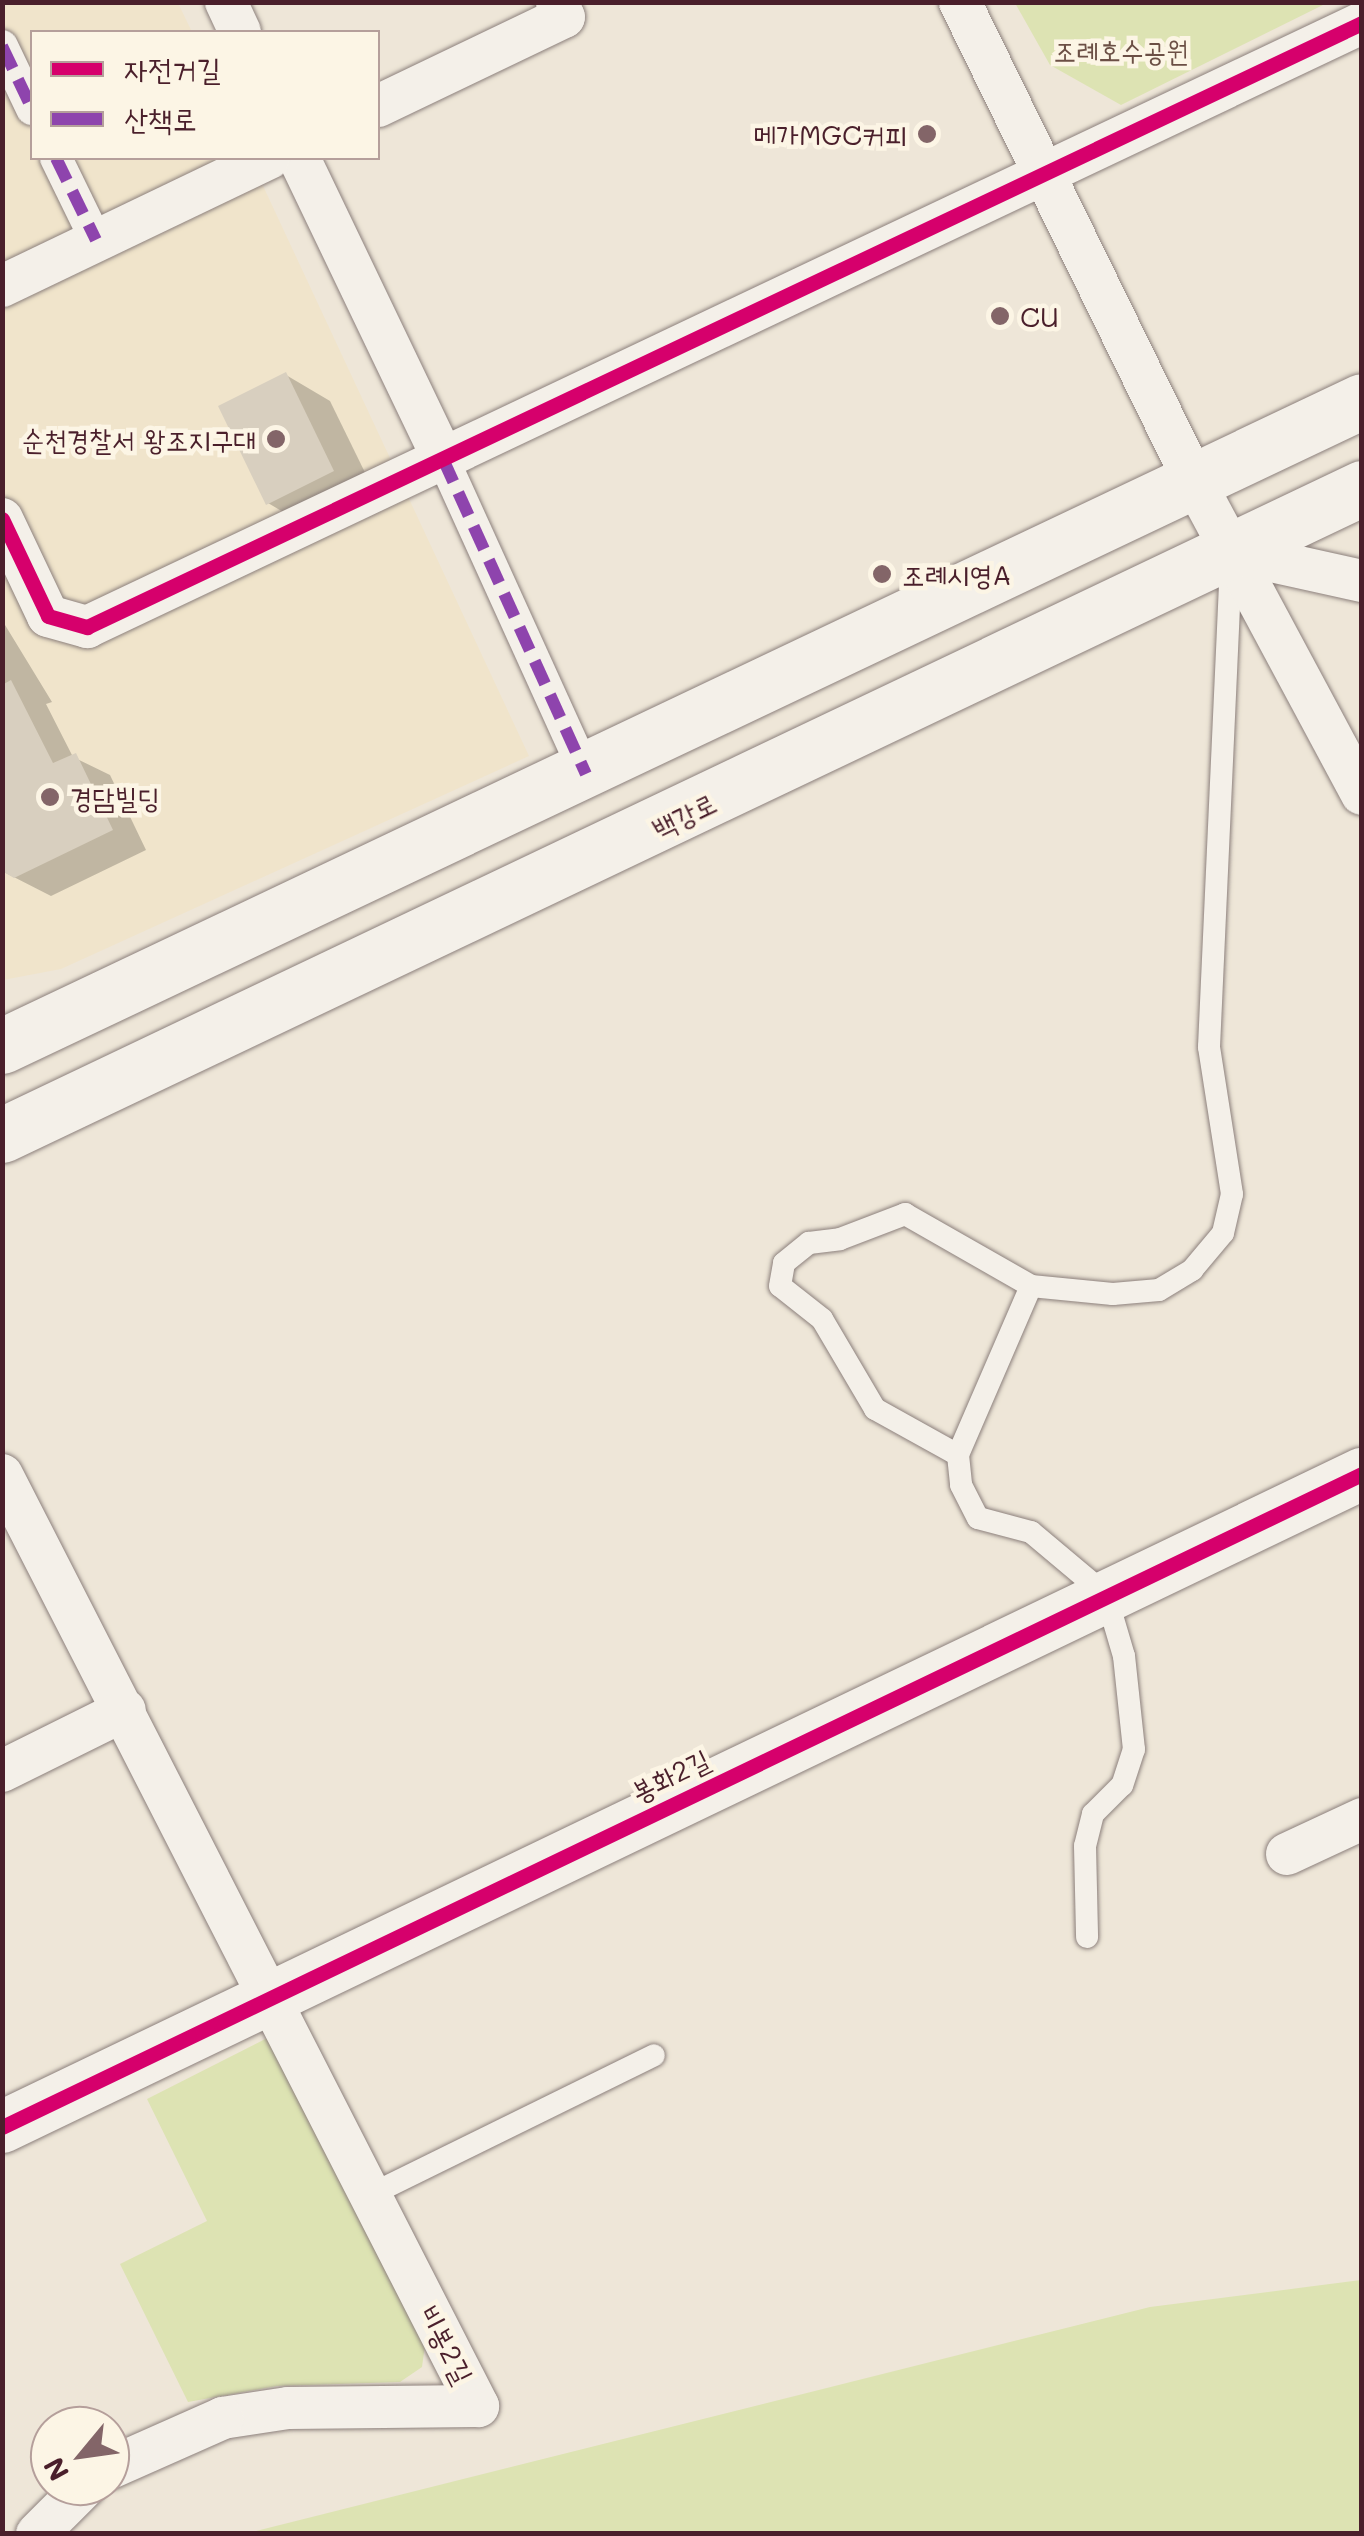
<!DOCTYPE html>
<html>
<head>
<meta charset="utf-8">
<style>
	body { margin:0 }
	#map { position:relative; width:1364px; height:2536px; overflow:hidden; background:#eee6d8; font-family:Mali,"Poor Story",sans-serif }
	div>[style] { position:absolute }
	.built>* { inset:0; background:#f0e4cb }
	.green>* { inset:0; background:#dde3b3 }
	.shadow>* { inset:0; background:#0003 }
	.building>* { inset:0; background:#d8cfbf }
	.roads { filter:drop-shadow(0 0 2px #8c807c) drop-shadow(0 0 2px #8c807c) }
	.service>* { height:22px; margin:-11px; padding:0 11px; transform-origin:11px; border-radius:11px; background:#f4f0e9 }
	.pedestrian>* { height:32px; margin:-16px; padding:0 16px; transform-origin:16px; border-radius:16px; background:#f4f0e9 }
	.minor>* { height:42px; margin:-21px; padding:0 21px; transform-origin:21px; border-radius:21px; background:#f4f0e9 }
	.tertiary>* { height:52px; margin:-26px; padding:0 26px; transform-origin:26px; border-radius:26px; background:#f4f0e9 }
	.primary>* { height:55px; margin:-27.5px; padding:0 27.5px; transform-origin:27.5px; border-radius:27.5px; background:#f4f0e9 }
	.quiet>* { height:12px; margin-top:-6px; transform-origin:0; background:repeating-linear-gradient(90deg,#8e44ad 0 25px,transparent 0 37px) }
	.cycleway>* { height:15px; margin:-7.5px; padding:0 7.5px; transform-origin:7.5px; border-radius:7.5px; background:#d6006c }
	.dots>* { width:28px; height:28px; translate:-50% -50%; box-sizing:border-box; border:5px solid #fcf5e5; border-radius:50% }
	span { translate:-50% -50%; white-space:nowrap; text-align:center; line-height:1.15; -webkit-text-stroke:9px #fcf5e5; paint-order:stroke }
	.park-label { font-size:28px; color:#6b4f45 }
	.poi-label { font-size:28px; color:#4a1f2b }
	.right { translate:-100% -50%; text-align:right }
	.left { translate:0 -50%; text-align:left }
	.street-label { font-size:28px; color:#4a1f2b }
	.frame { position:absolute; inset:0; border:5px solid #4a1f2b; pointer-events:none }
	.legend { position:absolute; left:30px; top:30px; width:350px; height:130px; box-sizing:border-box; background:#fcf5e5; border:2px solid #b59f9b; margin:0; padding:12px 18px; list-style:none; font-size:30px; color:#4a1f2b }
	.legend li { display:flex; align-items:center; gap:20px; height:50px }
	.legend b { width:50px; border:2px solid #b59f9b }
	.north { position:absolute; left:30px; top:2406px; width:100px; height:100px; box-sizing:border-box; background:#fcf5e5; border:2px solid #b59f9b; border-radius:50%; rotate:241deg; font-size:28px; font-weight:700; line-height:40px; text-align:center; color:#4a1f2b }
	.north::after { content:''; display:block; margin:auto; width:35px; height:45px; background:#836568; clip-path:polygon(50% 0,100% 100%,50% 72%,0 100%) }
</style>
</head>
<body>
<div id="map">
	<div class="built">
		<div style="clip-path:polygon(3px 3px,178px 3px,192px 32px,32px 32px,32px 158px,250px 158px,529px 756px,61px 969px,3px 980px)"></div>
	</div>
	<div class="green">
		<div style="clip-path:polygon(1015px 3px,1327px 3px,1121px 105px,1050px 65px)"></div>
		<div style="clip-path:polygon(279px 2032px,426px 2338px,422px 2367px,400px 2382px,277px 2386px,188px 2402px,120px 2264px,207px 2221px,147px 2099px)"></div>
		<div style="clip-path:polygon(1361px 2280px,1361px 2533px,248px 2533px,1150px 2307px)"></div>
	</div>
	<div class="shadow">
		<div style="clip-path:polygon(286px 375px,330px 401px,377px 497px,312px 529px,268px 503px)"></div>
		<div style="clip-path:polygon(2px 620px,52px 702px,46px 704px,73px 757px,110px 775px,146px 850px,51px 896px,2px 871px)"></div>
	</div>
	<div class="building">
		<div style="clip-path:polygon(286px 372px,334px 471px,266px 505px,218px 406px)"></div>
		<div style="clip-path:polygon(11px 680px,53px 763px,76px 753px,113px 830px,14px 878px,2px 871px,2px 685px)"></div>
	</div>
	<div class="roads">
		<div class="service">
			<div style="left:1031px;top:1286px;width:184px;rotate:113.4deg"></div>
			<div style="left:958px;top:1455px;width:30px;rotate:84deg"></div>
			<div style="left:961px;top:1485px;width:37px;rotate:63deg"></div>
			<div style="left:978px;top:1518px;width:55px;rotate:14.8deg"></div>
			<div style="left:1031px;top:1532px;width:98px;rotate:40deg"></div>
			<div style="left:1106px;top:1595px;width:64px;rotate:73.6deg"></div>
			<div style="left:1124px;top:1656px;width:94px;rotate:83.9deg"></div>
			<div style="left:1134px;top:1749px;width:38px;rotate:108deg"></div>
			<div style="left:1122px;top:1785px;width:41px;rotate:135deg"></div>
			<div style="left:1093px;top:1814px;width:33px;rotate:104deg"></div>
			<div style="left:1085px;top:1846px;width:91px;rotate:88.7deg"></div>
			<div style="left:958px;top:1455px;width:95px;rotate:-151deg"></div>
			<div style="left:875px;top:1409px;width:104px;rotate:-120.5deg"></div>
			<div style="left:822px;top:1319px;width:53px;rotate:-141.8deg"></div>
			<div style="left:780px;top:1286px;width:23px;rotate:-80deg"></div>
			<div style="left:784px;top:1263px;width:32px;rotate:-39deg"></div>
			<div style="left:809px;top:1243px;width:31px;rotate:-7deg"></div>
			<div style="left:840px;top:1239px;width:70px;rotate:-21deg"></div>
			<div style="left:905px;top:1214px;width:145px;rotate:29.7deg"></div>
			<div style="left:1031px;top:1286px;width:82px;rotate:5.6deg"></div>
			<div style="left:1113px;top:1294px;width:46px;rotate:-5deg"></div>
			<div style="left:1159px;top:1290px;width:39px;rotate:-31deg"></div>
			<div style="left:1192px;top:1270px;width:48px;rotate:-50deg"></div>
			<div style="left:1223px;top:1233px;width:40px;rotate:-77deg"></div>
			<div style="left:1232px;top:1194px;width:149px;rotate:-98.9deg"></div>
			<div style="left:1209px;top:1047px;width:483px;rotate:-87.4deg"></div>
			<div style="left:372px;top:2194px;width:314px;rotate:-26.2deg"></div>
		</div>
		<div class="pedestrian">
			<div style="left:2px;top:46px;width:70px;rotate:64.5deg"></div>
			<div style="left:56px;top:158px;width:91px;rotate:64deg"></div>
			<div style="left:443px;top:459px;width:346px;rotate:65.6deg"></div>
		</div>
		<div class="minor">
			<div style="left:226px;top:2px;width:33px;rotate:65deg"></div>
			<div style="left:960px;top:2px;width:533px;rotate:63.96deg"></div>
			<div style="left:1194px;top:481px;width:355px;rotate:61.8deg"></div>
			<div style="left:378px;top:106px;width:206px;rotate:-25.6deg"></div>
			<div style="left:564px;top:17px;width:17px;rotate:-115deg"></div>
			<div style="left:299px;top:158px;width:334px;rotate:64.4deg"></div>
			<div style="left:2px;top:286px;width:296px;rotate:-25.6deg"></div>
			<div style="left:2px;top:519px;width:107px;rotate:64.6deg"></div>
			<div style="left:48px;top:616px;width:41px;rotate:15.8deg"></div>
			<div style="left:87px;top:627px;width:1411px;rotate:-25.35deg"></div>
			<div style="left:1231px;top:552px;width:134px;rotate:12.5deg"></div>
			<div style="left:2px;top:1475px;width:1046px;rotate:62.92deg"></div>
			<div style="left:478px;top:2406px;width:190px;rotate:179.4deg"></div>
			<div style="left:288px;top:2408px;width:66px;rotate:171.3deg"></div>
			<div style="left:223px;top:2418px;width:124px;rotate:156.1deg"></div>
			<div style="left:2px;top:1771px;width:137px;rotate:-26.4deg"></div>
			<div style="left:1287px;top:1854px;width:83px;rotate:-25deg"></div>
			<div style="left:37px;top:2534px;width:68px;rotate:-45deg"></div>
		</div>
		<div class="tertiary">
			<div style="left:2px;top:2127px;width:1509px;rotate:-25.65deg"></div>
		</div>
		<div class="primary">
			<div style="left:2px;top:1046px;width:1505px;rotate:-25.37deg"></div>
			<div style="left:2px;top:1135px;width:1506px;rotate:-25.44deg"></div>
		</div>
	</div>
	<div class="quiet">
		<div style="left:2px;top:46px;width:70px;rotate:64.5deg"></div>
		<div style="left:56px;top:158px;width:91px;rotate:64deg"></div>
		<div style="left:443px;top:459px;width:346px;rotate:65.6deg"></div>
	</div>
	<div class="cycleway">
		<div style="left:2px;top:519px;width:107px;rotate:64.6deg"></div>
		<div style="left:48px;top:616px;width:41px;rotate:15.8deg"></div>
		<div style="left:87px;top:627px;width:1411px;rotate:-25.35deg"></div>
		<div style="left:2px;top:2127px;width:1509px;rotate:-25.65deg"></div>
	</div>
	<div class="dots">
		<div style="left:927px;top:134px;background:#836568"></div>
		<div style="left:1000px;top:316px;background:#836568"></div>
		<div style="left:276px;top:439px;background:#836568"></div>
		<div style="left:882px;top:574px;background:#836568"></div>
		<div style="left:50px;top:797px;background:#836568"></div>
	</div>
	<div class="park-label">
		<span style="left:1121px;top:50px">조례호수공원</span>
	</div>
	<div class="poi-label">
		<span class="right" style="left:907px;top:134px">메가MGC커피</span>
		<span class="left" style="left:1020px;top:316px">CU</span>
		<span class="right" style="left:256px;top:439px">순천경찰서 왕조지구대</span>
		<span class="left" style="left:902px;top:574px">조례시영A</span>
		<span class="left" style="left:70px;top:797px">경담빌딩</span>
	</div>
	<div class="street-label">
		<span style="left:684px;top:815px;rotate:-26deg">백강로</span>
		<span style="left:670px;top:1775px;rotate:-26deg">봉화2길</span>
		<span style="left:447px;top:2344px;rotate:63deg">비봉2길</span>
	</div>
	<div class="frame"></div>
	<ul class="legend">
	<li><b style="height:12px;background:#d6006c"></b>자전거길</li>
	<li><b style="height:12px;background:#8e44ad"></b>산책로</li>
	</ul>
	<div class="north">N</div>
</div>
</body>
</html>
